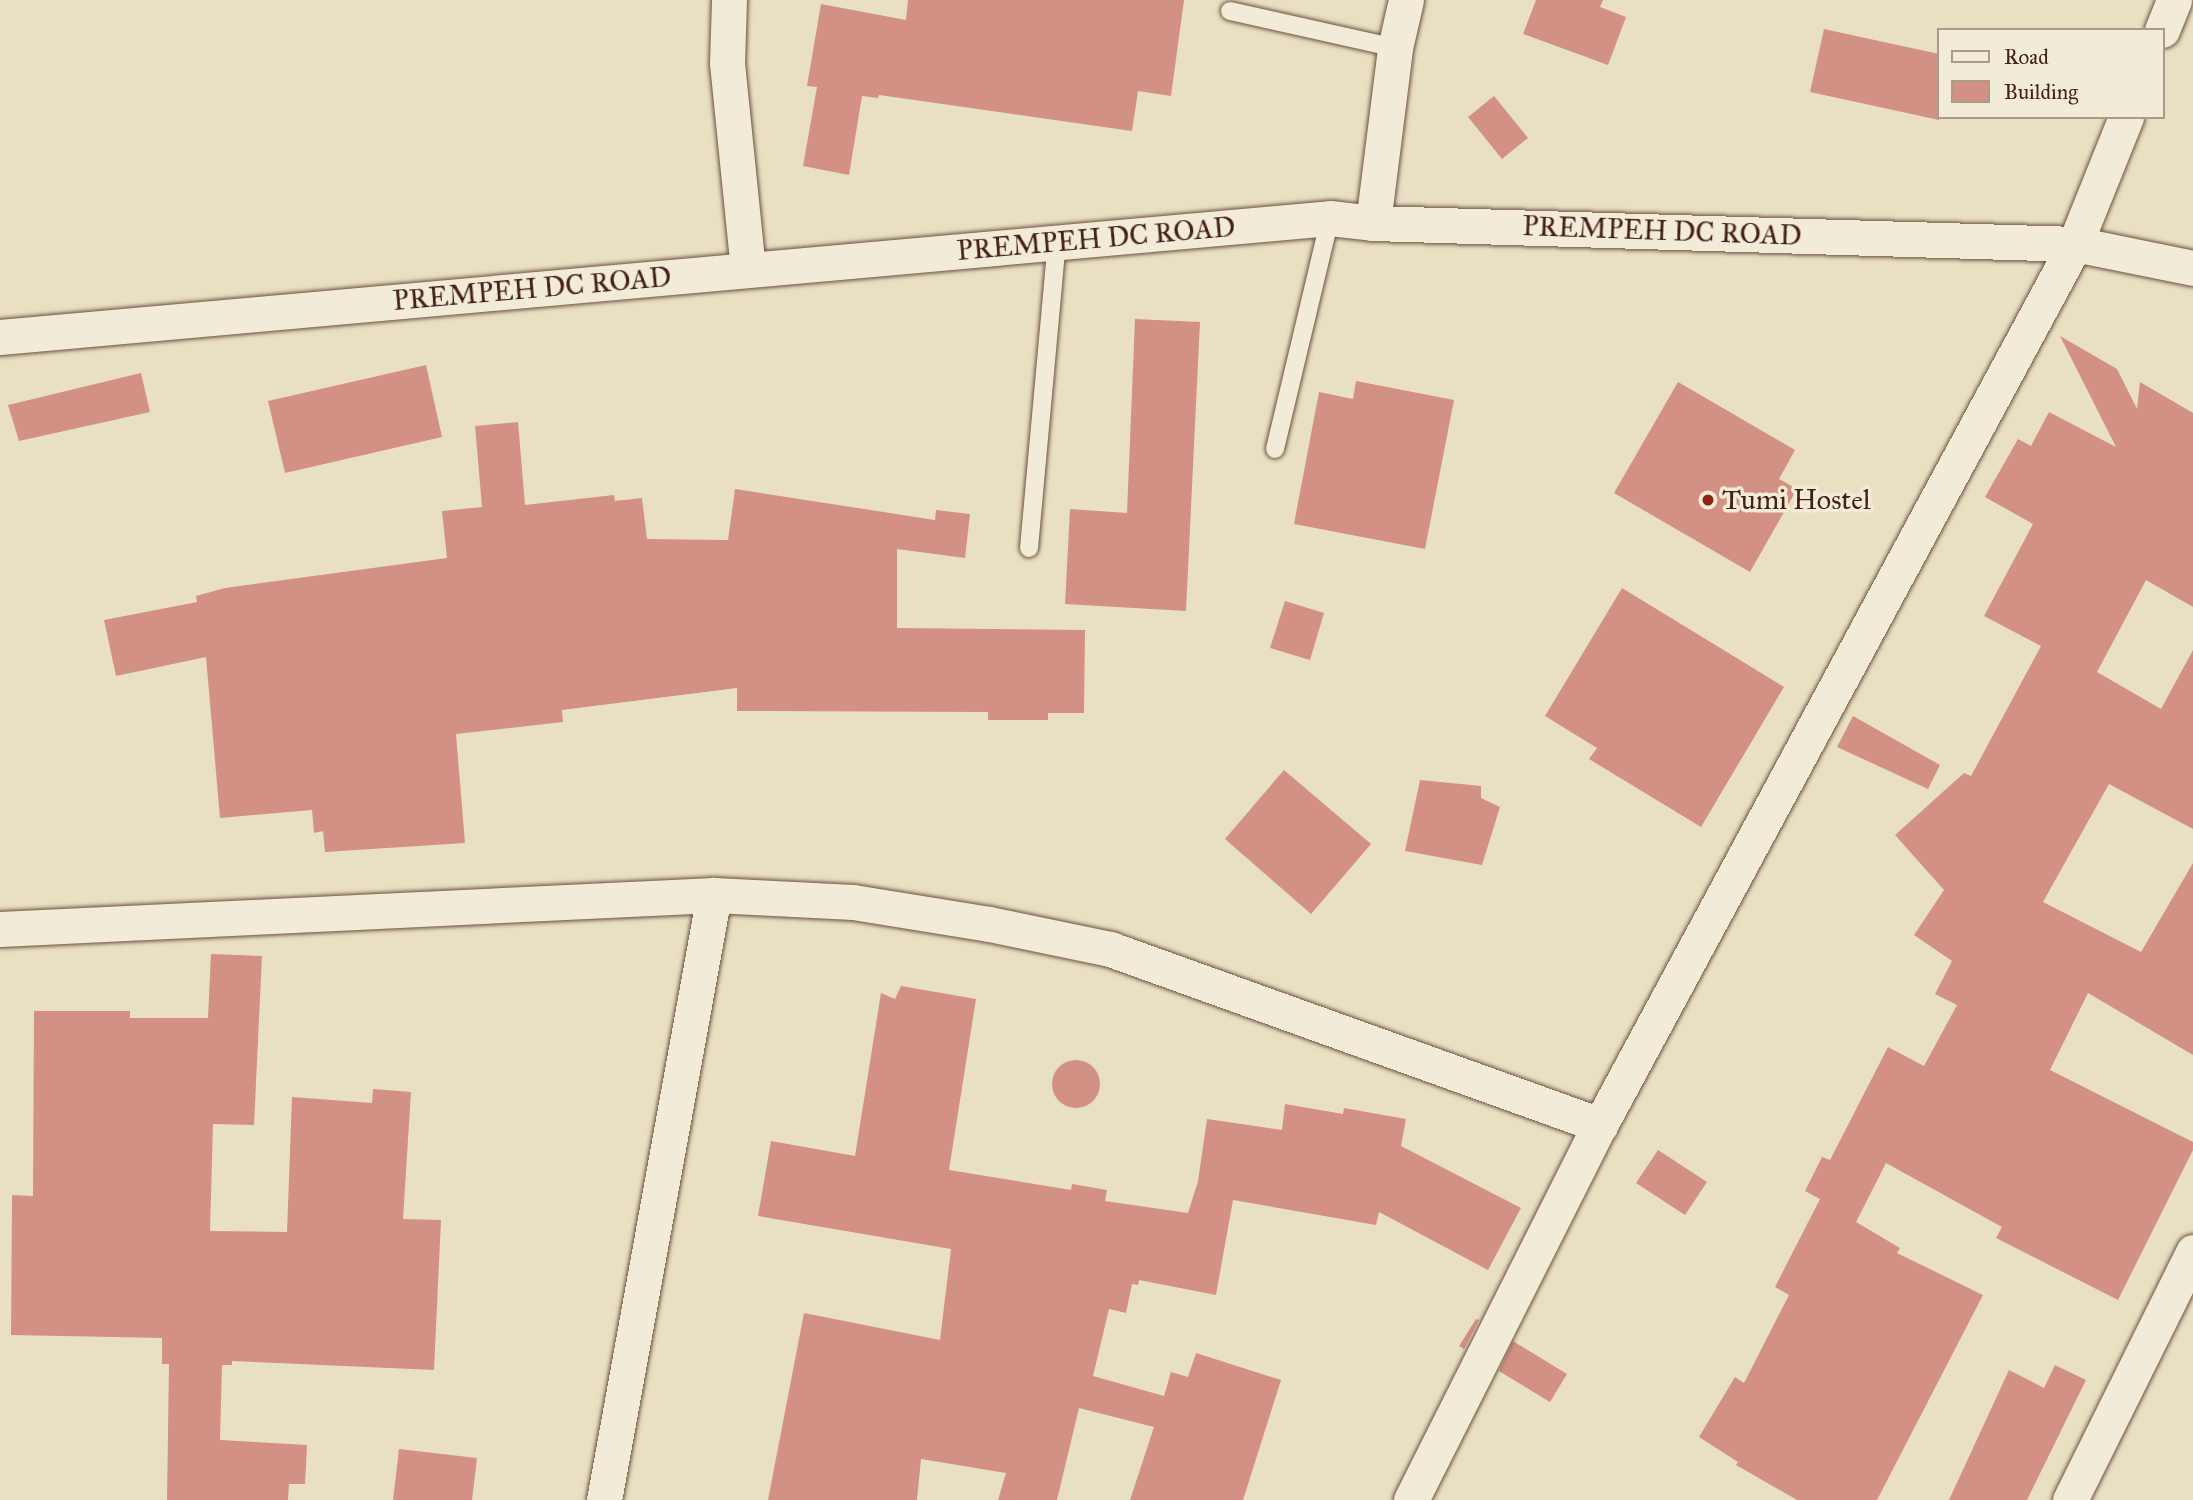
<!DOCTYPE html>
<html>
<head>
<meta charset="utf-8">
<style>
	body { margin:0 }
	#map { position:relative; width:2193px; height:1500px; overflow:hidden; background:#e9e0c3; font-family:"IM FELL Great Primer",serif }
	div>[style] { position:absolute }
	.building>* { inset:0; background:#d29184 }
	.round { border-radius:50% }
	.roads { filter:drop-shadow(0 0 2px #6d503f) drop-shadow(0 0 2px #6d503f) }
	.lane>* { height:18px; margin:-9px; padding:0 9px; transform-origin:9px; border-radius:9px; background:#f1ebd8 }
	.street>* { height:35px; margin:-17.5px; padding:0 17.5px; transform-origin:17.5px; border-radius:17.5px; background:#f1ebd8 }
	.dots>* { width:19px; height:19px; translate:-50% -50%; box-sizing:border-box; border:4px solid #f1ebd8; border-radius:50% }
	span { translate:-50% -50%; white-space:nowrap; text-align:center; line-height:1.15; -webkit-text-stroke:7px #f1ebd8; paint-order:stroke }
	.street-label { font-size:28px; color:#442013 }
	.poi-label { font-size:28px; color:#442013 }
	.left { translate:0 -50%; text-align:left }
	.legend { position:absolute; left:1937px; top:28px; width:228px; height:91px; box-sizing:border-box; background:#f1ebd8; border:2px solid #ac9a89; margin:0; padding:9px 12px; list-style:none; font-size:21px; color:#442013 }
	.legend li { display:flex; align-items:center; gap:14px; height:35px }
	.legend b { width:35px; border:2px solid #ac9a89 }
</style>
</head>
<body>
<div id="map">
	<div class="building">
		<div style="clip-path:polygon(908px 0,1184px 0,1171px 96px,1138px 91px,1132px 131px,879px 95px,878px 98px,862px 96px,849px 175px,803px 166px,817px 87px,807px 86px,821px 4px,906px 20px)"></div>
		<div style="clip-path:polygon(1536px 0,1603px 0,1600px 7px,1626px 17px,1608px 65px,1523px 34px)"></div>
		<div style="clip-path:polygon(1824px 29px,1939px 54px,1939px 120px,1810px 92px)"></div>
		<div style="clip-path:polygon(1494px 96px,1528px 138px,1502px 159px,1468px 117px)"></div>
		<div style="clip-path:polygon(1135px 319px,1200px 322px,1186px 611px,1065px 604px,1070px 509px,1127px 513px)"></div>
		<div style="clip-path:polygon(2060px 336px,2117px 369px,2137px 409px,2140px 382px,2193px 413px,2193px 607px,2146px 580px,2097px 672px,2161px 709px,2193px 650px,2193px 829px,2109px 784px,2043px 902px,2141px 952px,2193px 863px,2193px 1055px,2088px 993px,2050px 1070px,2193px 1142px,2193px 1150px,2118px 1300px,1996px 1238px,2002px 1227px,1886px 1163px,1856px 1222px,1900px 1248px,1897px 1253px,1983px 1295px,1877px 1500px,1797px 1500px,1736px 1465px,1738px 1462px,1699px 1437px,1735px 1377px,1744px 1383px,1789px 1295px,1775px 1287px,1820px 1199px,1805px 1191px,1822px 1157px,1830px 1160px,1888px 1047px,1924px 1066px,1957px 1005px,1935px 994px,1952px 961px,1914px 935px,1944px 890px,1895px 835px,1964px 773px,1971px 776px,2041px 646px,1984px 616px,2033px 524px,1985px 497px,2018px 439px,2031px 446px,2049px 412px,2116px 447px)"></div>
		<div style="clip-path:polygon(426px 365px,442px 437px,285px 473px,268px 401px)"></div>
		<div style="clip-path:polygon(141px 373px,150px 412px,19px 441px,8px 405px)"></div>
		<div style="clip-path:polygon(1356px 381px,1454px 400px,1425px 549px,1294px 524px,1319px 392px,1353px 399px)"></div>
		<div style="clip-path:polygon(1678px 382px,1795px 450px,1779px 479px,1797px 489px,1750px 572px,1614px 493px)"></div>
		<div style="clip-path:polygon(518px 422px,525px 505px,614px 495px,615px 501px,642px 498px,647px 539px,728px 540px,735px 489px,935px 520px,936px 510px,970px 514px,965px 558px,897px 549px,897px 628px,1085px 630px,1084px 713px,1048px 713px,1048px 720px,988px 720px,988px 712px,737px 711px,737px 688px,562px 710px,563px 722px,456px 734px,465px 843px,325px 852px,323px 831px,314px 833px,312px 810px,220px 818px,206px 657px,116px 676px,104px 620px,197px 602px,196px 596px,225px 588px,447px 558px,442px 511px,482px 507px,475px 426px)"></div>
		<div style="clip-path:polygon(1622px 588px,1784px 687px,1701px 827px,1589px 759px,1597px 748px,1545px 716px)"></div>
		<div style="clip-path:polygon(1285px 601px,1324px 613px,1310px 660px,1270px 648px)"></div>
		<div style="clip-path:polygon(1853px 716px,1940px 765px,1928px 789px,1837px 747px)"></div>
		<div style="clip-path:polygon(1284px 770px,1371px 844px,1311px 914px,1225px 839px)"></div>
		<div style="clip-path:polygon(1420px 780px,1481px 786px,1481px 798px,1500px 807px,1482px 865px,1405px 851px)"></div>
		<div style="clip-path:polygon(211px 954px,262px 956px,254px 1125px,213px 1124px,210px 1231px,287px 1232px,292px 1097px,372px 1103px,373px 1089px,411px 1092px,403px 1219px,441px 1220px,434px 1370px,232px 1361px,232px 1365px,222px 1365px,220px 1440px,307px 1445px,305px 1484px,289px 1484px,288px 1500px,167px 1500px,169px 1364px,162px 1364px,162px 1338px,11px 1335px,12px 1195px,33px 1196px,34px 1011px,130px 1011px,130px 1018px,208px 1018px)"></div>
		<div style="clip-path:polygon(901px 986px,976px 999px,949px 1170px,1071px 1190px,1072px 1184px,1107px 1190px,1105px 1201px,1188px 1213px,1198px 1181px,1207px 1119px,1282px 1130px,1285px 1104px,1343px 1114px,1344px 1108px,1406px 1119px,1401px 1146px,1521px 1208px,1488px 1270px,1379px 1212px,1376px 1225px,1233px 1200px,1216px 1295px,1139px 1280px,1138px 1285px,1132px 1284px,1126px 1313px,1109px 1309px,1093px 1376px,1164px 1396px,1171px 1372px,1188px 1377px,1196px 1353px,1281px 1380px,1243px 1500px,1130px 1500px,1154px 1427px,1079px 1408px,1057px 1500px,998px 1500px,1006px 1473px,921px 1459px,917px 1500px,768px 1500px,804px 1313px,940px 1340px,951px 1249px,758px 1216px,771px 1141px,855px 1156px,881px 993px,895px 999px)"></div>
		<div class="round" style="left:1052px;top:1060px;width:48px;height:48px"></div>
		<div style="clip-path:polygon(1658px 1150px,1707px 1182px,1685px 1215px,1636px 1183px)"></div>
		<div style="clip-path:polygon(1476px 1319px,1479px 1320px,1464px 1349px,1459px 1346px)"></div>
		<div style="clip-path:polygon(1513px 1341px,1567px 1374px,1550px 1402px,1499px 1371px)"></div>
		<div style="clip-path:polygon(2055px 1365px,2086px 1380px,2027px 1500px,1949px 1500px,2009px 1370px,2044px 1388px)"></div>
		<div style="clip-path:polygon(399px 1449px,477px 1458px,472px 1500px,393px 1500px)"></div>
	</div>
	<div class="roads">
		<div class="lane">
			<div style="left:1230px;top:11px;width:169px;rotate:12.6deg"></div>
			<div style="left:1275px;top:449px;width:237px;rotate:-76.6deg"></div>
			<div style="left:1029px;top:548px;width:307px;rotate:-84.8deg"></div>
		</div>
		<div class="street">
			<div style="left:729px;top:0;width:63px;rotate:91.8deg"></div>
			<div style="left:727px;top:63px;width:208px;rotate:84.2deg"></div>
			<div style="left:2162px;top:30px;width:32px;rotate:-68deg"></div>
			<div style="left:1373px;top:223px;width:176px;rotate:-82.8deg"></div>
			<div style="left:1395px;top:48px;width:49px;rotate:-77.1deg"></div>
			<div style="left:0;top:337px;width:1335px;rotate:-5.11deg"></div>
			<div style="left:1330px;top:218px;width:43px;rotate:6.6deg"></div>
			<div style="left:1373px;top:223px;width:702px;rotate:1.71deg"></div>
			<div style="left:2075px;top:244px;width:120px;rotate:11.5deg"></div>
			<div style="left:0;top:929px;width:715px;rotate:-2.73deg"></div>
			<div style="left:714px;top:895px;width:139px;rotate:2.9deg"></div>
			<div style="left:853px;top:902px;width:138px;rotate:9.2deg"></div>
			<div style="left:989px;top:924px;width:124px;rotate:11.7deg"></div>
			<div style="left:1110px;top:949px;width:521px;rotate:19.76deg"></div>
			<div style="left:604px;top:1500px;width:615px;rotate:-79.7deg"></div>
			<div style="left:1411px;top:1500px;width:420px;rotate:-63.3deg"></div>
			<div style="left:1600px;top:1125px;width:1001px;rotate:-61.67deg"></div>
			<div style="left:2075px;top:244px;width:137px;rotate:-68.1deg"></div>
			<div style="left:2070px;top:1500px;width:277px;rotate:-63.6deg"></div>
		</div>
	</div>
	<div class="dots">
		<div style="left:1708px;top:500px;background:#8f2418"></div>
	</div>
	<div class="street-label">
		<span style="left:1662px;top:231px;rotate:2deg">PREMPEH DC ROAD</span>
		<span style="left:1096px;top:239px;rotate:-5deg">PREMPEH DC ROAD</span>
		<span style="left:532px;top:289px;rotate:-5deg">PREMPEH DC ROAD</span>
	</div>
	<div class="poi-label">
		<span class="left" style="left:1722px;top:500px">Tumi Hostel</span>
	</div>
	<ul class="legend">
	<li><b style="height:9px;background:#f1ebd8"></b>Road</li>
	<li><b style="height:19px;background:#d29184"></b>Building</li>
	</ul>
</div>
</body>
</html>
